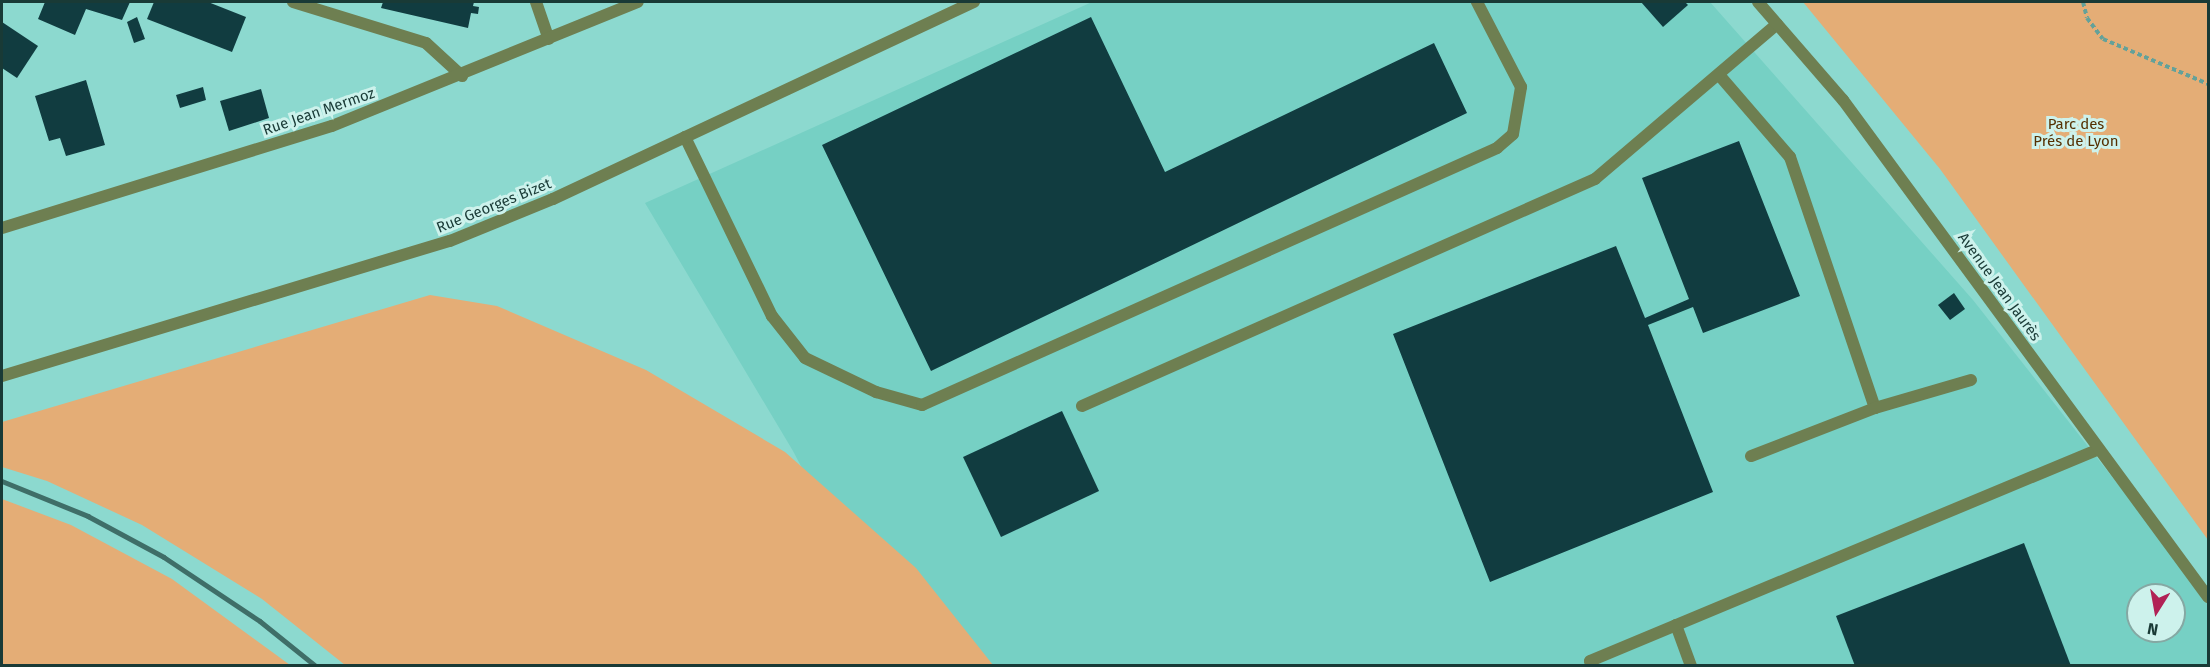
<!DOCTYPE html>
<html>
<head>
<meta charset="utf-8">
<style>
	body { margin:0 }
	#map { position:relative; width:2210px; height:667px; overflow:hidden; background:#8cd9cf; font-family:"Fira Sans",sans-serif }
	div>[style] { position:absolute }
	.built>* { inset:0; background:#76d0c4 }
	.green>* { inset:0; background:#e4ad76 }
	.building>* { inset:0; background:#113c40 }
	.path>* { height:4px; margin-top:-2px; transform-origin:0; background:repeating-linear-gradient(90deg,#64a199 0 4.5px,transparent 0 7.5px) }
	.lane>* { height:12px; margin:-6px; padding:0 6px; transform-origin:6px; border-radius:6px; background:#6e7f51 }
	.street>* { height:12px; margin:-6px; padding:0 6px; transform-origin:6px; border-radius:6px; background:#6e7f51 }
	.rail>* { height:4.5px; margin:-2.25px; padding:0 2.25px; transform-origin:2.25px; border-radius:2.25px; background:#3f6e68 }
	span { translate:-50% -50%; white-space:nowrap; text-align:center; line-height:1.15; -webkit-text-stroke:6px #cdf2ec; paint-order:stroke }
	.street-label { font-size:15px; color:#193a36 }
	.park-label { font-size:15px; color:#553002 }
	.frame { position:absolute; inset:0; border:3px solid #193a36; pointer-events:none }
	.north { position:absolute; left:2126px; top:583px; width:60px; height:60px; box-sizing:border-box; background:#cdf2ec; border:2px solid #85a8a3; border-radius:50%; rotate:191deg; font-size:16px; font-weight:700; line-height:24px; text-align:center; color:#193a36 }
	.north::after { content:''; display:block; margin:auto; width:21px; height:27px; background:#b12256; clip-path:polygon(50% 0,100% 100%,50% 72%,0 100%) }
</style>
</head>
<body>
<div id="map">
	<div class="built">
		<div style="clip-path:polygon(evenodd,1092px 2px,1710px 2px,1973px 300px,2208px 599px,2208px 665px,906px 665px,793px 451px,645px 203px,1092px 2px,2138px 595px,2174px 595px,2174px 631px,2138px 631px,2138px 595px)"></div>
	</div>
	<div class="green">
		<div style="clip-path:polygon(1803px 2px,2208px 2px,2208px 540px,1940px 169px)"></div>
		<div style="clip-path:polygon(430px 295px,497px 306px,646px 370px,785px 452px,916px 568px,993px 665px,345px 665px,262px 599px,142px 525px,47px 481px,2px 467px,2px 422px)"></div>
		<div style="clip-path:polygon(2px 499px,71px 525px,172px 579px,290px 665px,2px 665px)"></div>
	</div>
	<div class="building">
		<div style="clip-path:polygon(45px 2px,114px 3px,130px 2px,122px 20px,86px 9px,75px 35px,38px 19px)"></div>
		<div style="clip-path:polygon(154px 2px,208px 2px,246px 17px,232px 52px,147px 19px)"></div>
		<div style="clip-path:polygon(383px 2px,474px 2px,473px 6px,479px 7px,478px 14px,471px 13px,468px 28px,381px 8px)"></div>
		<div style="clip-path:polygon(1641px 2px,1685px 2px,1688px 5px,1663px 27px)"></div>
		<div style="clip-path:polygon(137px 17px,145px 39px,134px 43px,127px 22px)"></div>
		<div style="clip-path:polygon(1091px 17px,1165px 172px,1434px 43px,1467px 113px,931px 371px,822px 145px)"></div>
		<div style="clip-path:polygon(2px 22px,38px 46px,17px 78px,2px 68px)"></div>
		<div style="clip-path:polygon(86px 80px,105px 145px,66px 156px,60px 138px,49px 141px,35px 96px)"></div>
		<div style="clip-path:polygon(203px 87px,206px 100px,180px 108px,176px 95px)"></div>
		<div style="clip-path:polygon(261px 89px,269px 118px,229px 131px,220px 101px)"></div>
		<div style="clip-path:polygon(1739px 141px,1800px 296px,1703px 333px,1693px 307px,1648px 325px,1713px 492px,1490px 582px,1393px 334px,1616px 246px,1645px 318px,1689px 299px,1642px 178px)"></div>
		<div style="clip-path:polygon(1954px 293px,1965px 309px,1950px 320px,1938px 305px)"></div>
		<div style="clip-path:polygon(1062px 411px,1099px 491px,1001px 537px,963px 457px)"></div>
		<div style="clip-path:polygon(2024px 543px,2071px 666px,1855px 666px,1836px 616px)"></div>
	</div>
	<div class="path">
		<div style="left:2083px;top:2px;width:16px;rotate:76deg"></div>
		<div style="left:2087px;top:18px;width:26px;rotate:53deg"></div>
		<div style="left:2103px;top:39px;width:114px;rotate:23.2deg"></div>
	</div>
	<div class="lane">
		<div style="left:1720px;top:76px;width:107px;rotate:49.2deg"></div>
		<div style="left:1790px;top:157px;width:265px;rotate:71.3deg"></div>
		<div style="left:1875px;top:408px;width:133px;rotate:158.8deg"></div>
		<div style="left:685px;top:137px;width:199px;rotate:64.1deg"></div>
		<div style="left:772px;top:316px;width:53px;rotate:51.8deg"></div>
		<div style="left:805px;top:358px;width:79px;rotate:25.6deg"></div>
		<div style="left:876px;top:392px;width:48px;rotate:15.8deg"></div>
		<div style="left:922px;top:405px;width:630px;rotate:-24.08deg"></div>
		<div style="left:1497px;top:148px;width:21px;rotate:-41deg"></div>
		<div style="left:1513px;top:134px;width:48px;rotate:-80.3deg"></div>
		<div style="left:1521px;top:87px;width:96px;rotate:-117.4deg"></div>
		<div style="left:1082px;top:406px;width:561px;rotate:-23.87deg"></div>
		<div style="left:1595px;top:179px;width:239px;rotate:-40.4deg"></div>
		<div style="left:1875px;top:408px;width:100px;rotate:-16.3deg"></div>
		<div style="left:1676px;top:625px;width:44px;rotate:69.9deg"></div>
		<div style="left:1592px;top:666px;width:5px;rotate:-112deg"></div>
		<div style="left:1590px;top:661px;width:551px;rotate:-22.61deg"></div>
	</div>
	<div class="street">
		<div style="left:293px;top:2px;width:139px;rotate:17.1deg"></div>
		<div style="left:426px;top:43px;width:49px;rotate:42.5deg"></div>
		<div style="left:536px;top:2px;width:39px;rotate:71deg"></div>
		<div style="left:1758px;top:2px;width:130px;rotate:49.1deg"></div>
		<div style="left:1843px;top:100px;width:617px;rotate:53.71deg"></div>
		<div style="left:2px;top:228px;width:345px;rotate:-17.2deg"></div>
		<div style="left:332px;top:126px;width:330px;rotate:-22.1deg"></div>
		<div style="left:2px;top:376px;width:468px;rotate:-16.8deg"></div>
		<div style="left:450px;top:241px;width:111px;rotate:-22.2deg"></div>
		<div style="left:553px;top:199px;width:465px;rotate:-25.1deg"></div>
	</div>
	<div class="rail">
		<div style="left:2px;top:481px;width:93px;rotate:22.1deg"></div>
		<div style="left:88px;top:516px;width:86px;rotate:28.3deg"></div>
		<div style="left:164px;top:557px;width:115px;rotate:33.7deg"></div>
		<div style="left:260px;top:621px;width:72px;rotate:38.8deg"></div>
	</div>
	<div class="street-label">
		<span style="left:319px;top:112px;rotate:-19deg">Rue Jean Mermoz</span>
		<span style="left:494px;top:206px;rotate:-22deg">Rue Georges Bizet</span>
		<span style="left:1999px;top:287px;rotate:54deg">Avenue Jean Jaurès</span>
	</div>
	<div class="park-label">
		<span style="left:2076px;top:133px">Parc des<br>Prés de Lyon</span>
	</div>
	<div class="frame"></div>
	<div class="north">N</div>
</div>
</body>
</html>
